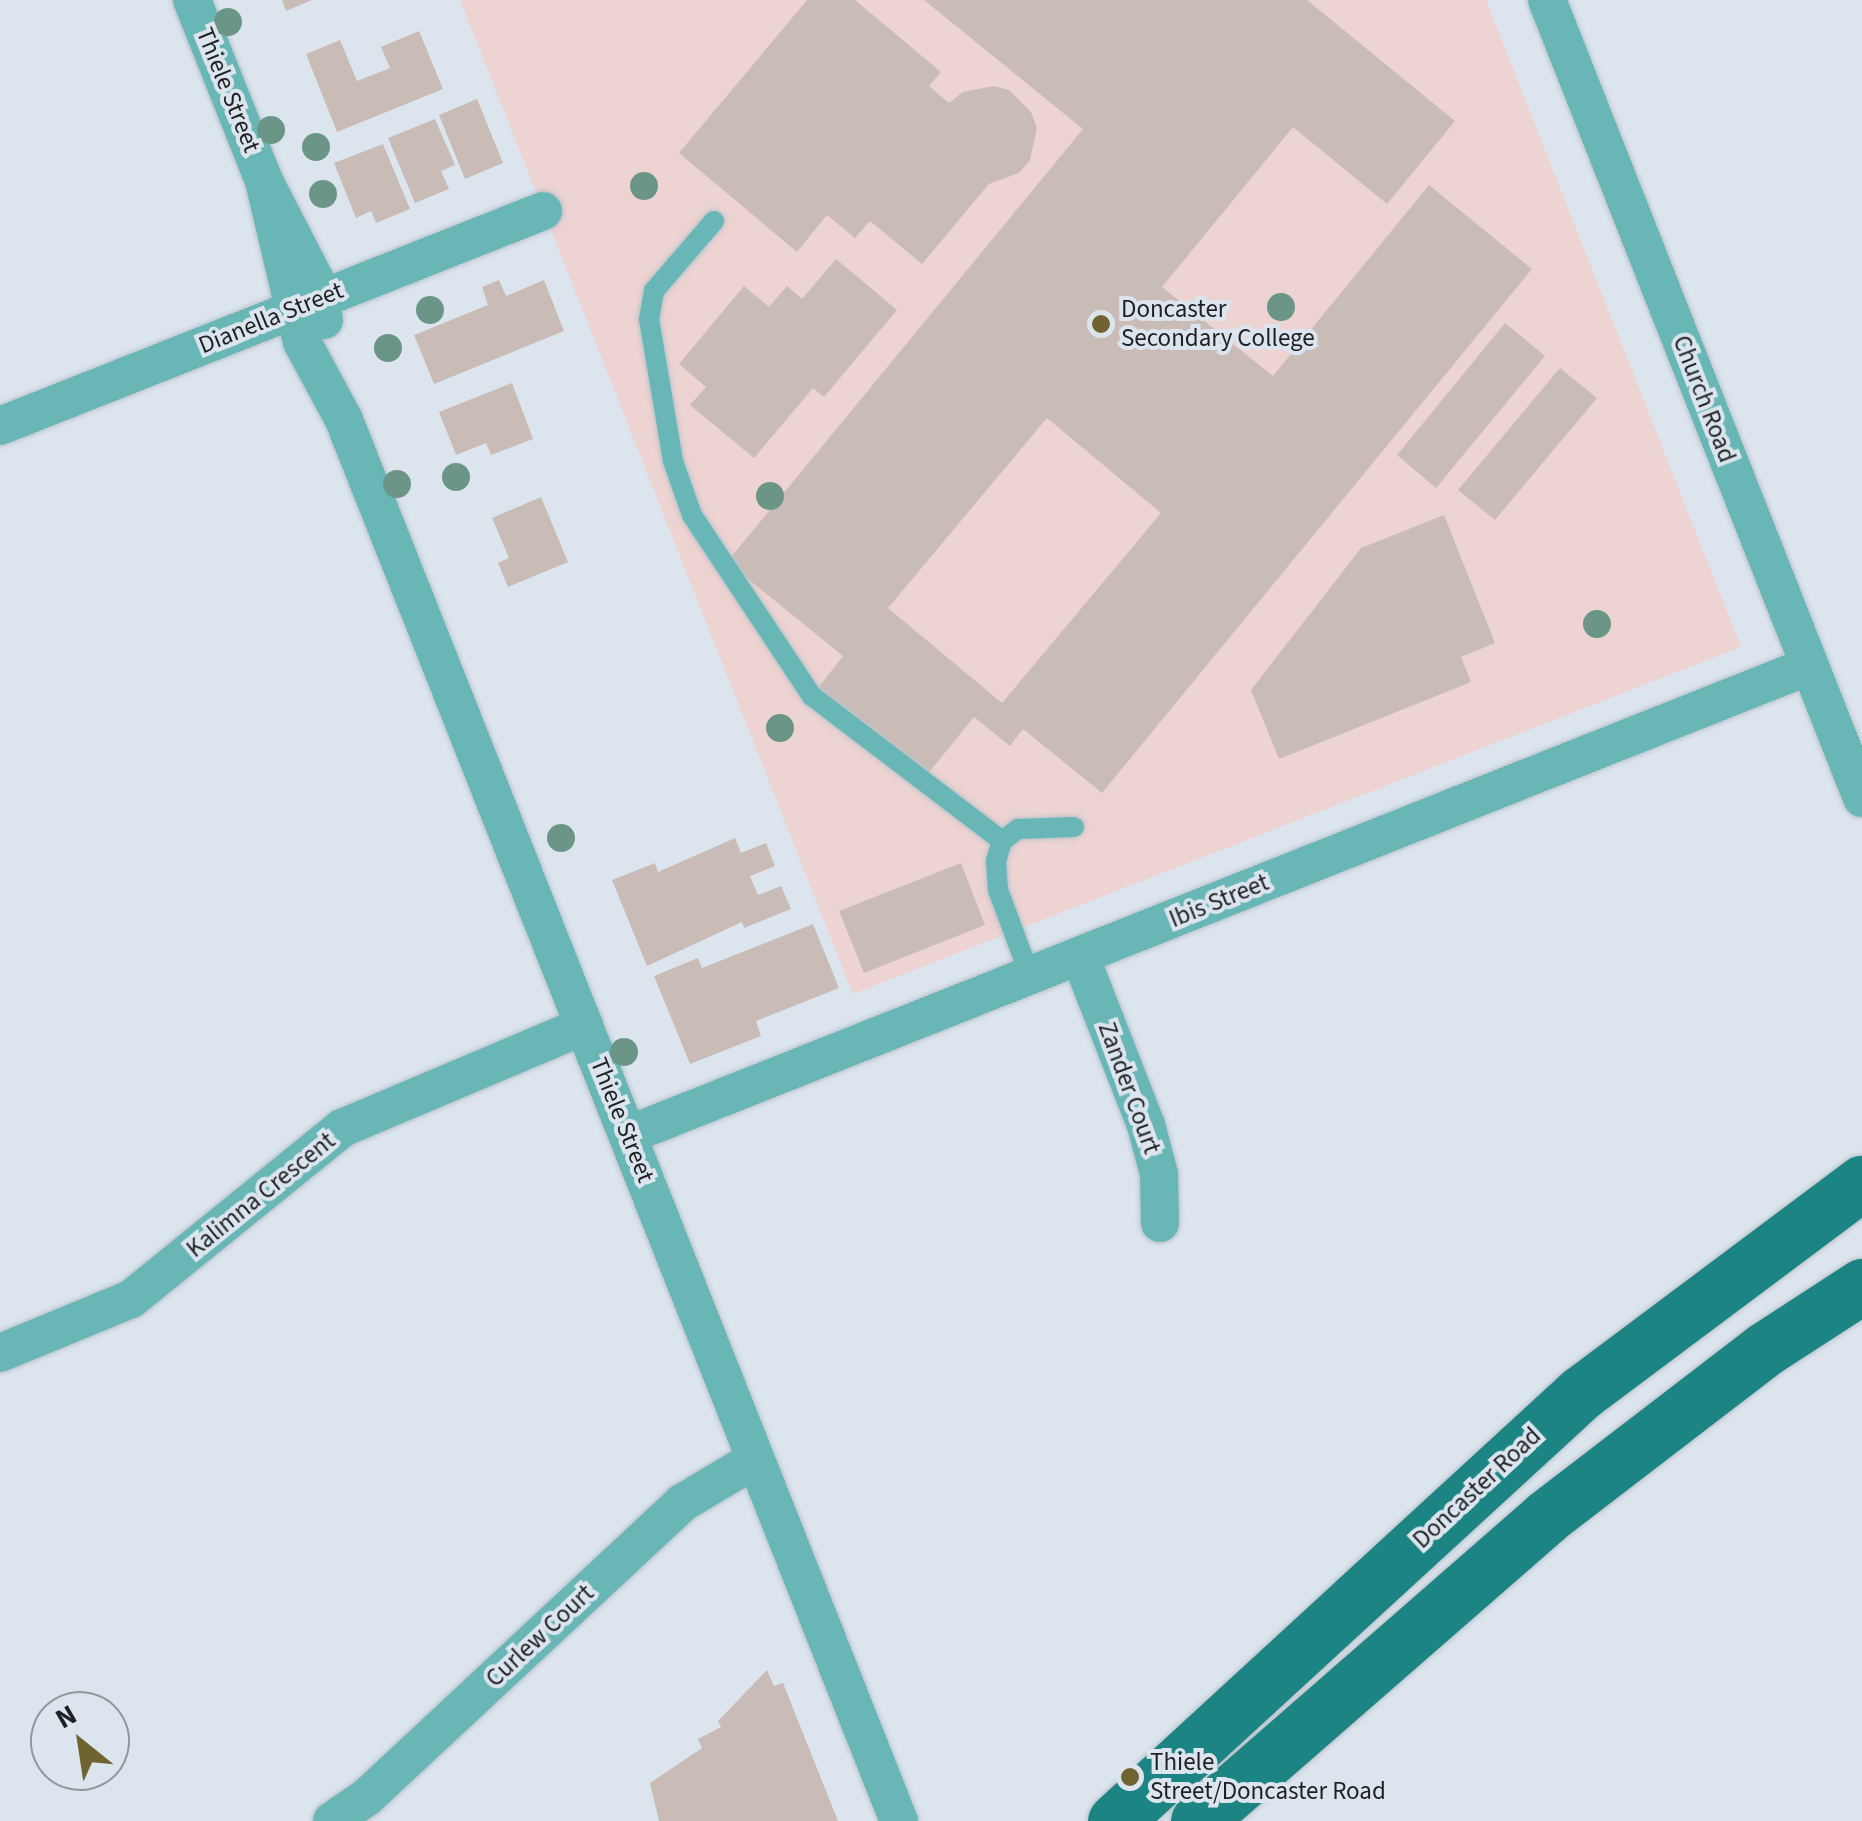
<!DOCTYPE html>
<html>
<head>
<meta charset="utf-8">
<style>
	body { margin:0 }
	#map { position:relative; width:1862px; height:1821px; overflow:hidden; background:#dce5ee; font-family:"Source Sans 3",sans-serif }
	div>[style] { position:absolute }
	.education>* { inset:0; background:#edd3d2 }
	.building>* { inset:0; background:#c9bcb6 }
	.roads { filter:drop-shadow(0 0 2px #bac2ca) drop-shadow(0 0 2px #bac2ca) }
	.service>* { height:20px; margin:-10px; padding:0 10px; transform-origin:10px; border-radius:10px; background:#68b7b6 }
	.minor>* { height:38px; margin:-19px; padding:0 19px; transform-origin:19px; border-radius:19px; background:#68b7b6 }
	.primary>* { height:55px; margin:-27.5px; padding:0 27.5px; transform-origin:27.5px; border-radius:27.5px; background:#1d8484 }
	.trees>* { width:28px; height:28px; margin:-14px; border-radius:50%; background:#6b9587 }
	.dots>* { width:28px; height:28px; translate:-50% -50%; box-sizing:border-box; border:5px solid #dce5ee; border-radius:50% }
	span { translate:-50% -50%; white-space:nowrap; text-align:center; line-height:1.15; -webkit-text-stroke:8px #dce5ee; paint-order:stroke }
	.street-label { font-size:25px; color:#1e2124 }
	.poi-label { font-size:25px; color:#1e2124 }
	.left { translate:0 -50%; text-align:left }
	.north { position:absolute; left:30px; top:1691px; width:100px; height:100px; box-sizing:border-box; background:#dce5ee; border:2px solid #90979d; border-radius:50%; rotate:330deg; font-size:28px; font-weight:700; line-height:40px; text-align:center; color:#1e2124 }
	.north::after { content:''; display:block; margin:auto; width:35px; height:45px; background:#6f6431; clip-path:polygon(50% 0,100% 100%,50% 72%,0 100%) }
</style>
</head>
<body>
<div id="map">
	<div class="education">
		<div style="clip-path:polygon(460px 0,1486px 0,1741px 647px,853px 994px)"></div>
	</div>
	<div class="building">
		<div style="clip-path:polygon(282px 0,312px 0,286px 11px)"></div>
		<div style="clip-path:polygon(807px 0,855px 0,941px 72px,929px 86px,949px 103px,963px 92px,994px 86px,1009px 90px,1031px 112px,1037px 128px,1030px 160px,1019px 173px,989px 184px,922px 264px,870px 221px,855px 238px,827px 215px,797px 252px,679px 153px)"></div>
		<div style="clip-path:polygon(evenodd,924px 0,1307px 0,1455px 121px,1387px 204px,1293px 127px,1162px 287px,1273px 376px,1429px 185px,1532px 269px,1102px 793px,1023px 729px,1010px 746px,974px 717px,926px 776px,818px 688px,843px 656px,727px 562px,1083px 129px,924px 0,1047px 418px,1161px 513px,1002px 703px,888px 608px,1047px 418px)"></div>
		<div style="clip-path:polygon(419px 31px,443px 89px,337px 132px,306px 54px,340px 40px,357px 81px,390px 68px,381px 47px)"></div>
		<div style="clip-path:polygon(477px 99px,503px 163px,465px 179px,439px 115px)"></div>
		<div style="clip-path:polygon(435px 119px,455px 165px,441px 171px,449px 189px,415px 203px,388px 138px)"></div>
		<div style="clip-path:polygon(383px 144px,410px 209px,376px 223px,371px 211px,356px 218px,334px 163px)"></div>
		<div style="clip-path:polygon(836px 259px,897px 310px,824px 397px,813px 388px,754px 458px,690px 405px,706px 387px,679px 364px,744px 286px,769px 307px,787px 286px,802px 299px)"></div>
		<div style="clip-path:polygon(499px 280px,506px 296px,544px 280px,564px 331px,434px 384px,414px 335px,488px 305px,482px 287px)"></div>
		<div style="clip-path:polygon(1505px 323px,1545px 356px,1436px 488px,1397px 455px)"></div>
		<div style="clip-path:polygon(1560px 368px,1597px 398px,1495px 520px,1458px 490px)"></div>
		<div style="clip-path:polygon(512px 383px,533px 439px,491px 455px,486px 443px,456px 455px,439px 412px)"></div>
		<div style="clip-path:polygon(541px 497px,568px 562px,508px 587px,498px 563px,509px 558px,492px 518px)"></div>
		<div style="clip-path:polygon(1444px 515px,1495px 643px,1461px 657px,1471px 682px,1279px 759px,1251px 690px,1361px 548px)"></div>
		<div style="clip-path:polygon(735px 838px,741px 853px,766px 843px,775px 866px,750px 876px,758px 895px,781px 886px,791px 909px,744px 928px,742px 922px,647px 966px,612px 880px,655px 863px,658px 872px)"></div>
		<div style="clip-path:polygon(961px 863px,985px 925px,864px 973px,839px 911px)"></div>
		<div style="clip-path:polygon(813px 924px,839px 988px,756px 1021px,761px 1036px,690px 1064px,654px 976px,698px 958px,702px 968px)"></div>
		<div style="clip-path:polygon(767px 1670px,774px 1686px,783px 1683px,838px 1821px,659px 1821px,650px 1783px,702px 1748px,698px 1739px,721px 1727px,718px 1721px)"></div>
	</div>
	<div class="roads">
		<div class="service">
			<div style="left:714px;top:221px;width:92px;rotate:130.6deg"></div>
			<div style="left:654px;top:291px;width:28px;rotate:100deg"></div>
			<div style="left:649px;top:319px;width:144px;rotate:80.4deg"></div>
			<div style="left:673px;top:461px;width:57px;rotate:70.6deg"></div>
			<div style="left:692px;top:515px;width:217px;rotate:56.5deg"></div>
			<div style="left:812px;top:696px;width:239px;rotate:37.3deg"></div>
			<div style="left:1030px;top:976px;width:92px;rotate:-110.4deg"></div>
			<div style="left:998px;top:890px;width:29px;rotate:-94deg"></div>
			<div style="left:996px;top:861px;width:21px;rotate:-73deg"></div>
			<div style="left:1002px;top:841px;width:20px;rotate:-37deg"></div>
			<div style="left:1018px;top:829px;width:56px;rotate:-2deg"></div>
		</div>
		<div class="minor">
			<div style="left:192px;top:0;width:195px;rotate:68.3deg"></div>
			<div style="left:264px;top:181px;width:111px;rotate:62.7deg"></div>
			<div style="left:315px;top:280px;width:41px;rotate:77.3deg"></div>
			<div style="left:1547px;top:0;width:858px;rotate:68.46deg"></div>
			<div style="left:264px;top:181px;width:165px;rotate:76.7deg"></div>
			<div style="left:302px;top:342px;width:89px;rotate:61.7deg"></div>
			<div style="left:344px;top:420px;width:1507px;rotate:68.39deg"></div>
			<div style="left:0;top:426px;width:584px;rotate:-21.6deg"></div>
			<div style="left:1080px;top:956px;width:181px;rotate:68.7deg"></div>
			<div style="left:1146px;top:1125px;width:51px;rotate:75.1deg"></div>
			<div style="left:1159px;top:1174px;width:49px;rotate:88.8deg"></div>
			<div style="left:628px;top:1135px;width:1271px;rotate:-21.66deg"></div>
			<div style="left:0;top:1353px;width:142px;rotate:-22.4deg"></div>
			<div style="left:131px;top:1299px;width:272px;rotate:-39deg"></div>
			<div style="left:342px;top:1128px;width:263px;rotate:-22.9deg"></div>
			<div style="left:332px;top:1821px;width:42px;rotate:-34.4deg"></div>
			<div style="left:367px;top:1797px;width:431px;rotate:-43deg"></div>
			<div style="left:682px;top:1503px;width:84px;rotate:-30.8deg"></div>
		</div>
		<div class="primary">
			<div style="left:1115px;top:1821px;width:633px;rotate:-42.57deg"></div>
			<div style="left:1581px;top:1393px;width:351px;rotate:-36.8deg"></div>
			<div style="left:1198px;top:1821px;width:462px;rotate:-41.1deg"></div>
			<div style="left:1546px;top:1517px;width:276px;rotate:-37.5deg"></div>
			<div style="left:1765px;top:1349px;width:116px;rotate:-33deg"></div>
		</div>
	</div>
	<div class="trees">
		<div style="left:228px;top:22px"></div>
		<div style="left:271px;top:130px"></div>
		<div style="left:316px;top:147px"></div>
		<div style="left:644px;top:186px"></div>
		<div style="left:323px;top:194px"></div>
		<div style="left:1281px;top:307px"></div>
		<div style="left:430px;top:310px"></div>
		<div style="left:388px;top:348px"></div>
		<div style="left:456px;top:477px"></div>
		<div style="left:397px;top:484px"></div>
		<div style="left:770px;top:496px"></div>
		<div style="left:1597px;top:624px"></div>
		<div style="left:780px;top:728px"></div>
		<div style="left:561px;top:838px"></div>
		<div style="left:624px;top:1052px"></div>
	</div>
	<div class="dots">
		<div style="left:1101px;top:324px;background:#6f6431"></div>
		<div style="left:1130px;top:1777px;background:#6f6431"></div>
	</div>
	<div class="street-label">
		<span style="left:228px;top:90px;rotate:68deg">Thiele Street</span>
		<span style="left:271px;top:318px;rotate:-22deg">Dianella Street</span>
		<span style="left:1704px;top:399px;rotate:69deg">Church Road</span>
		<span style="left:1219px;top:901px;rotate:-22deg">Ibis Street</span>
		<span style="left:1129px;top:1088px;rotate:70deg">Zander Court</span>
		<span style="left:622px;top:1120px;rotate:68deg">Thiele Street</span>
		<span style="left:261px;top:1195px;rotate:-39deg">Kalimna Crescent</span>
		<span style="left:1477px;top:1488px;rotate:-43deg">Doncaster Road</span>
		<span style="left:540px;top:1636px;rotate:-43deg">Curlew Court</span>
	</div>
	<div class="poi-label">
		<span class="left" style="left:1121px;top:324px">Doncaster<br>Secondary College</span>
		<span class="left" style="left:1150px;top:1777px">Thiele<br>Street/Doncaster Road</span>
	</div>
	<div class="north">N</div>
</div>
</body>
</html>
